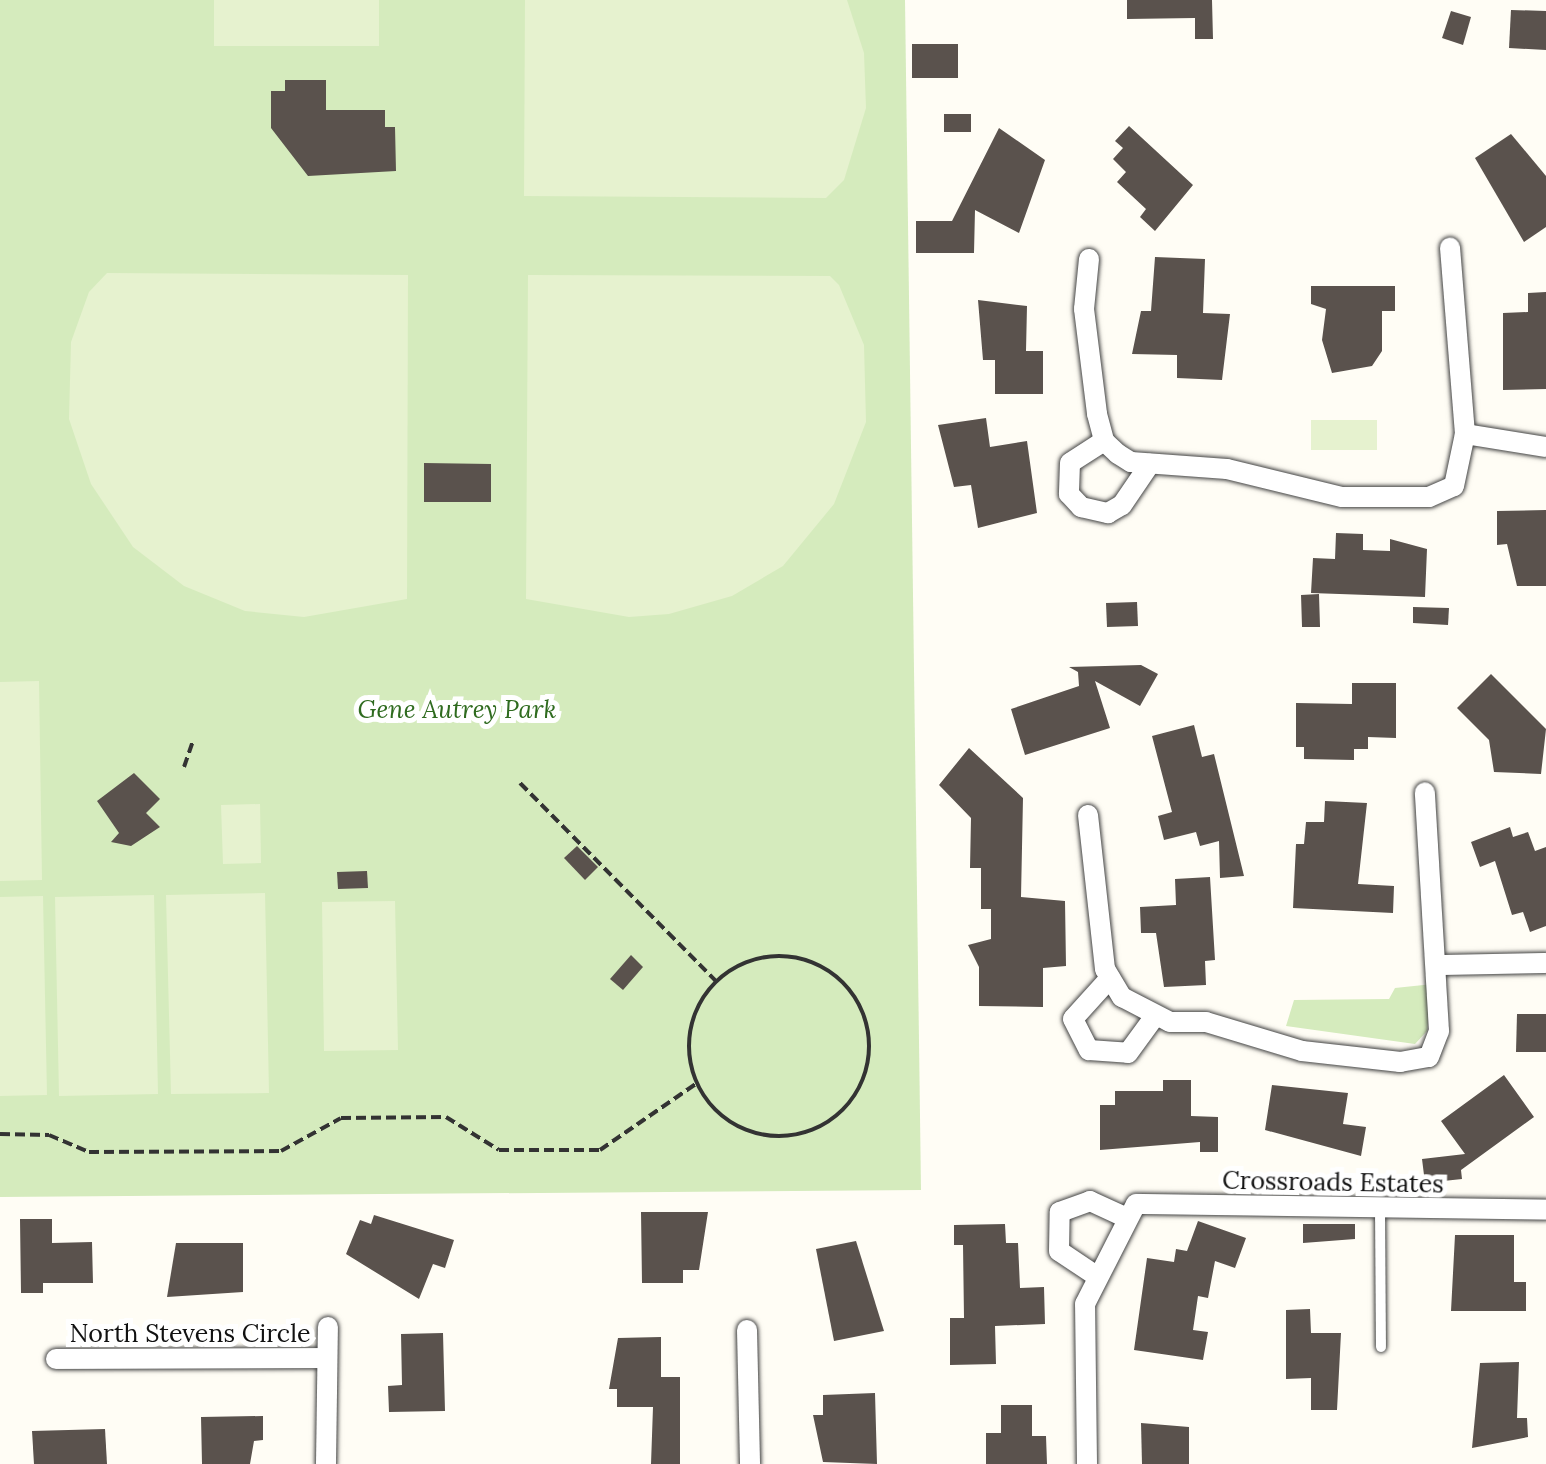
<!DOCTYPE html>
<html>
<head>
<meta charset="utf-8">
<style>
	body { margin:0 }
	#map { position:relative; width:1546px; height:1464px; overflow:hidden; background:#fffdf5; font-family:Lora,serif }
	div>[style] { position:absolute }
	.green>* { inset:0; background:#d5ebbd }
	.pitch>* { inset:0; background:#e6f2cf }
	.building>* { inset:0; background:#5a524d }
	.path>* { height:4px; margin-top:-2px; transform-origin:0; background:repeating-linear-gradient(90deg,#333 0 10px,transparent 0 15px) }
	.path>.ring { margin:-2px; padding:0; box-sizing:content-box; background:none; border:4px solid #333; border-radius:50% }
	.roads { filter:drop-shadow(0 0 2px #444) drop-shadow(0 0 2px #444) }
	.service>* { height:10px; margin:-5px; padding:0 5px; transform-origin:5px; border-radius:5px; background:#fff }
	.minor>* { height:20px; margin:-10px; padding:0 10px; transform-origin:10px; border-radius:10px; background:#fff }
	span { translate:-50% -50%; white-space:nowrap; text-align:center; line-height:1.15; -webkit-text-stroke:10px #fff; paint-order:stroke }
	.park-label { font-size:25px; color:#2f6b1f; font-style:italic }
	.street-label { font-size:25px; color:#111 }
</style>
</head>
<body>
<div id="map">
	<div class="green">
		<div style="clip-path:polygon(0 0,905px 0,921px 1190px,0 1197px)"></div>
		<div style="clip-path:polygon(1433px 984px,1427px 1031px,1415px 1044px,1286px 1026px,1294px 1000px,1389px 999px,1395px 988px)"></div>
	</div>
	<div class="pitch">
		<div style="clip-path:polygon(214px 0,379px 0,379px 46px,214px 46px)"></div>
		<div style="clip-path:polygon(525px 0,847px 0,864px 53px,866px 108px,844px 180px,826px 198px,524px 196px)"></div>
		<div style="clip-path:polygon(107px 273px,408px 275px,407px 599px,304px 617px,245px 611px,184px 586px,133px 547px,91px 484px,69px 419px,71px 342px,89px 292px)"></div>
		<div style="clip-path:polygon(528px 275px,830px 276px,839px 285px,864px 345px,866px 422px,834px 504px,783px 566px,732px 596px,669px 614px,629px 617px,526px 599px)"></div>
		<div style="clip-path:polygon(1311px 420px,1377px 420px,1377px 450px,1311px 450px)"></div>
		<div style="clip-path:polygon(39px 681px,42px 880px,0 881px,0 682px)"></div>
		<div style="clip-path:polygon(260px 804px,261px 863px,223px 864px,221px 805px)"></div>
		<div style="clip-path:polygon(265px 893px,269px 1093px,171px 1094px,166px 895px)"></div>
		<div style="clip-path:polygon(154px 895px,158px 1094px,59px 1096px,55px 897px)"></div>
		<div style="clip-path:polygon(43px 896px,47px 1095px,0 1096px,0 897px)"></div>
		<div style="clip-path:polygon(395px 901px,398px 1050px,324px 1051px,322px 902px)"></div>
	</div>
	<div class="building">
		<div style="clip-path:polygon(1127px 0,1212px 0,1213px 39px,1195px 39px,1195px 18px,1127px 19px)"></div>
		<div style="clip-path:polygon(1511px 10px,1546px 11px,1546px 50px,1509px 48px)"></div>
		<div style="clip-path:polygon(1451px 11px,1471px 17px,1463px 45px,1442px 38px)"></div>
		<div style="clip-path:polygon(912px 44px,958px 44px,958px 78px,912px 78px)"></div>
		<div style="clip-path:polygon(285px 80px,326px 80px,326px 110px,385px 110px,385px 127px,395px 127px,396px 171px,308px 176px,271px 128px,271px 91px,285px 91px)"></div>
		<div style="clip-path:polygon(944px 114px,971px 114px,971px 132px,944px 132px)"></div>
		<div style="clip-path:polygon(1129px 126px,1193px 185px,1155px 231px,1140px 217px,1146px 209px,1117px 182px,1126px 172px,1113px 159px,1123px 148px,1115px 141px)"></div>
		<div style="clip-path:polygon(999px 128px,1045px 160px,1019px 233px,975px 210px,974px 253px,916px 253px,916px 221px,952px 221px)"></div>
		<div style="clip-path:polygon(1511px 134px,1546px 176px,1546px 227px,1524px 242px,1475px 158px)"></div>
		<div style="clip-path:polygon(1155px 257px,1205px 259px,1203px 313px,1230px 314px,1222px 380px,1177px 378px,1177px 355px,1132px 354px,1141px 311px,1151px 311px)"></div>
		<div style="clip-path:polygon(1311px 286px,1395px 286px,1395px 311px,1382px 311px,1382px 351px,1372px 366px,1332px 373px,1322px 340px,1326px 309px,1311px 304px)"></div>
		<div style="clip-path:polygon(1546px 292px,1546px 389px,1503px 390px,1503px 313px,1528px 312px,1528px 293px)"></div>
		<div style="clip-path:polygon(978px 300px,1027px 306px,1026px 351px,1043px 351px,1043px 394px,995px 394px,995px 360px,983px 360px)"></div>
		<div style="clip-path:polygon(986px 418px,990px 447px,1027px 441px,1037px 513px,978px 528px,971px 485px,954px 487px,938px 425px)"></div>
		<div style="clip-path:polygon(424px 463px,491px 464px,491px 502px,424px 502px)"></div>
		<div style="clip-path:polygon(1546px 510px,1546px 586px,1517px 586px,1507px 544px,1497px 545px,1497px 511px)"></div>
		<div style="clip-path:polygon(1336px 533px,1363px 534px,1363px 550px,1390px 551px,1390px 539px,1427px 549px,1425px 597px,1311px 593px,1313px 558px,1335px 559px)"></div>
		<div style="clip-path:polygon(1319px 594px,1320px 627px,1302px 627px,1301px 595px)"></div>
		<div style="clip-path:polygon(1137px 602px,1138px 626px,1107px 627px,1106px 603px)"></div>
		<div style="clip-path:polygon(1413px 607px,1449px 608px,1448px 625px,1413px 623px)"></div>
		<div style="clip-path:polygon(1141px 665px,1158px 674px,1140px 706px,1095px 681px,1110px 728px,1025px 755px,1011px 709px,1079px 686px,1078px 672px,1069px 667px)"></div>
		<div style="clip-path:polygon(1491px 674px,1546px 729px,1541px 774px,1494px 772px,1489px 740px,1457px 708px)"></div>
		<div style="clip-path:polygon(1352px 683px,1396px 683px,1396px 738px,1368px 737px,1368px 749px,1354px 749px,1354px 760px,1304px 759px,1304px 747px,1296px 747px,1296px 703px,1352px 704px)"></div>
		<div style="clip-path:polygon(1194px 725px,1202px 757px,1214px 754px,1244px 876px,1220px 878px,1219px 841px,1200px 846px,1196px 832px,1164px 840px,1158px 816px,1172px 812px,1152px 736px)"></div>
		<div style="clip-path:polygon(969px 748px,1023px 798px,1021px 897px,1065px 901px,1066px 966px,1043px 968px,1043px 1007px,979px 1006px,979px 967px,968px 945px,991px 939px,991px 909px,981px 909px,981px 868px,970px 868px,971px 818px,939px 785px)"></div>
		<div style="clip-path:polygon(134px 773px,160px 799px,146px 813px,160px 827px,131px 846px,111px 842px,119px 833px,97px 801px)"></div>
		<div style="clip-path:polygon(1325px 801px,1367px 803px,1358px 884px,1394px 886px,1393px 913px,1293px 908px,1296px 844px,1304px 844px,1306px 822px,1324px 822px)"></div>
		<div style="clip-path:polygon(1510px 827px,1513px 837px,1528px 832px,1535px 851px,1546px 847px,1546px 926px,1530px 932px,1523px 912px,1512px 915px,1495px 861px,1480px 867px,1471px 842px)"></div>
		<div style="clip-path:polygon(577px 846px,598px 867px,585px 880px,564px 858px)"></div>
		<div style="clip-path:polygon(367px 871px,368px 888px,338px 889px,337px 872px)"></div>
		<div style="clip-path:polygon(1210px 877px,1215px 960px,1205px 961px,1206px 985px,1164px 987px,1156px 933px,1141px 933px,1140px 907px,1176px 905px,1175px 879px)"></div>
		<div style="clip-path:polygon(631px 955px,643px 967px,623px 990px,610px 979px)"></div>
		<div style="clip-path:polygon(1517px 1014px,1546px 1014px,1546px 1052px,1516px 1052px)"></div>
		<div style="clip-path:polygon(1504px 1075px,1534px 1117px,1461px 1170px,1462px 1179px,1425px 1183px,1422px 1159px,1465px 1154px,1441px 1121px)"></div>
		<div style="clip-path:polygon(1163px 1080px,1191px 1080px,1191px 1116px,1218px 1117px,1218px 1152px,1200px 1152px,1200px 1142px,1100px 1150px,1100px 1105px,1115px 1105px,1115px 1091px,1163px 1091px)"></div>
		<div style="clip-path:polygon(1272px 1085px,1348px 1093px,1343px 1124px,1366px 1127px,1361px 1156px,1265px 1130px)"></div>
		<div style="clip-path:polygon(641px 1212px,708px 1212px,699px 1270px,683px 1270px,683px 1283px,642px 1283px)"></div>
		<div style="clip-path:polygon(374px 1215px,454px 1240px,445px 1268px,433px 1264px,419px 1299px,346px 1254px,360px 1220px,371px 1224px)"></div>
		<div style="clip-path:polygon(20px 1219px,52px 1219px,52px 1243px,92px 1242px,93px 1283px,43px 1283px,43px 1293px,21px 1293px)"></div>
		<div style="clip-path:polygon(1198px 1221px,1246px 1238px,1235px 1268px,1215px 1261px,1208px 1298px,1198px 1296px,1193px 1330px,1208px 1332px,1203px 1360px,1134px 1350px,1147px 1258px,1174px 1262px,1176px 1249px,1187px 1251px)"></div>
		<div style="clip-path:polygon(1005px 1224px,1006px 1243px,1018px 1243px,1020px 1288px,1044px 1287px,1045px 1324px,995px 1326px,996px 1364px,950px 1365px,950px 1318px,964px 1318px,963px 1245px,954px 1245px,954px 1225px)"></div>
		<div style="clip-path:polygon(1303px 1224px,1355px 1224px,1355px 1239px,1303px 1243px)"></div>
		<div style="clip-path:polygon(1455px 1235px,1514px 1235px,1514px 1282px,1526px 1282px,1526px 1311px,1451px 1311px)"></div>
		<div style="clip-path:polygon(856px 1241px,884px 1331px,834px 1341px,816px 1249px)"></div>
		<div style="clip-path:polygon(176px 1243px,243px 1243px,243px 1292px,167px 1297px)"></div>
		<div style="clip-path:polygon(1310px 1309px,1311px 1333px,1341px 1333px,1337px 1410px,1311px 1410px,1311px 1378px,1286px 1379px,1286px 1310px)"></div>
		<div style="clip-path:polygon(443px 1333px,445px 1411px,389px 1412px,388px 1386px,402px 1385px,401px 1334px)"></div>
		<div style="clip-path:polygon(661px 1337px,661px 1377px,680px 1377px,680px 1464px,651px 1464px,653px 1407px,617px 1407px,617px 1389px,609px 1389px,618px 1338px)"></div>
		<div style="clip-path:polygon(1519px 1362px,1517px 1418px,1527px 1418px,1528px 1437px,1472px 1448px,1480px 1363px)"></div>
		<div style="clip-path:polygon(875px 1393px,877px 1464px,823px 1462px,813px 1415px,823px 1415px,823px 1395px)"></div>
		<div style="clip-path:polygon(1001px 1405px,1032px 1405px,1032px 1436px,1046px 1436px,1047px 1464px,986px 1464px,986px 1433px,1001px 1433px)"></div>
		<div style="clip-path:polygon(263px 1416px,263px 1440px,254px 1441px,250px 1464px,202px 1464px,201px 1417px)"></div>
		<div style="clip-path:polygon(1141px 1423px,1189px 1427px,1189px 1464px,1142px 1464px)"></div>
		<div style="clip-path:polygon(105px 1429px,107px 1464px,34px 1464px,32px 1431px)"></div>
	</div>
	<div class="path">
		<div style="left:184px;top:767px;width:28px;rotate:-71deg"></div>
		<div style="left:520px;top:783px;width:279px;rotate:45.3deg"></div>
		<div class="ring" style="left:689px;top:956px;width:176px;height:176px"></div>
		<div style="left:0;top:1134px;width:49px;rotate:1.2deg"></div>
		<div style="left:49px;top:1135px;width:43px;rotate:23deg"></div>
		<div style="left:89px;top:1152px;width:192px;rotate:-0.3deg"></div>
		<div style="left:281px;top:1151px;width:68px;rotate:-28.8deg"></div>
		<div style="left:341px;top:1118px;width:105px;rotate:-0.5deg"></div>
		<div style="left:446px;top:1117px;width:62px;rotate:31.9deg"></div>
		<div style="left:499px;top:1150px;width:101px"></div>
		<div style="left:600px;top:1150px;width:118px;rotate:-34.6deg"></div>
	</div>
	<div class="roads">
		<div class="service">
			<div style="left:1380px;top:1208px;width:139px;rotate:89.6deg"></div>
		</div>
		<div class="minor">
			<div style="left:1089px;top:259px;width:50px;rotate:95.7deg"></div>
			<div style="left:1084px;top:309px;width:106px;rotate:82.9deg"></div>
			<div style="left:1097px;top:414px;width:28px;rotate:75deg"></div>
			<div style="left:1104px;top:441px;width:19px;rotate:43deg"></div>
			<div style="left:1118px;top:454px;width:15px;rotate:32deg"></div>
			<div style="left:1131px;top:462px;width:96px;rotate:4.2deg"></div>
			<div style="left:1227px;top:469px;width:118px;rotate:13.7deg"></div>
			<div style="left:1342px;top:497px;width:87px"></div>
			<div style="left:1429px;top:497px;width:27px;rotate:-24deg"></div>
			<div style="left:1454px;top:486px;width:53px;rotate:-78.1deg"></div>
			<div style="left:1465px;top:434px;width:187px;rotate:-94.6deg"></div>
			<div style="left:1465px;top:434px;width:82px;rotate:9.1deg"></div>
			<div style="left:1104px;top:441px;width:40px;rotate:147.1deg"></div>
			<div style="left:1070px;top:463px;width:31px;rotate:92deg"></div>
			<div style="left:1069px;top:494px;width:18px;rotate:47deg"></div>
			<div style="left:1081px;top:507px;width:28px;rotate:13deg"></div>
			<div style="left:1108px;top:513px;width:16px;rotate:-30deg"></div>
			<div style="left:1122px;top:505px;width:50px;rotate:-55.7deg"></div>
			<div style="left:1088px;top:815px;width:155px;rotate:83.7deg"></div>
			<div style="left:1105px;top:969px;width:33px;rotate:59deg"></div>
			<div style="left:1122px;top:997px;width:54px;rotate:27.5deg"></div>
			<div style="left:1170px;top:1022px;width:36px"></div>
			<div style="left:1206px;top:1022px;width:100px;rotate:16.8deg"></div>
			<div style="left:1302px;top:1051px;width:99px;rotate:6.4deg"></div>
			<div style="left:1400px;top:1062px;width:29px;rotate:-10deg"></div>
			<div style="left:1429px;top:1057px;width:28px;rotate:-69deg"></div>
			<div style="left:1439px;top:1031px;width:239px;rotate:-93.4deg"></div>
			<div style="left:1440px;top:965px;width:106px;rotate:-1.1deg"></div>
			<div style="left:1110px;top:978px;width:55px;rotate:132.1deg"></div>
			<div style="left:1073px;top:1019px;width:35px;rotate:63deg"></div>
			<div style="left:1089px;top:1050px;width:39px;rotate:4deg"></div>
			<div style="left:1128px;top:1053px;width:46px;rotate:-53.9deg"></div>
			<div style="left:1095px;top:1275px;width:43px;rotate:-146.3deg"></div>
			<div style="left:1059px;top:1251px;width:39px;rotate:-89deg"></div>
			<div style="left:1060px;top:1212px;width:32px;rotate:-20deg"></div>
			<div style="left:1090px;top:1201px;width:41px;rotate:24.7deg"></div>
			<div style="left:747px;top:1330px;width:134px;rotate:88.7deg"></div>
			<div style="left:56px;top:1359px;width:269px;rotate:-0.2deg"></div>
			<div style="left:326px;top:1464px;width:137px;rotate:-89.2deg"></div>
			<div style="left:1087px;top:1464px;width:160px;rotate:-90.7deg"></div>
			<div style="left:1085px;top:1304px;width:112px;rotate:-63deg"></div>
			<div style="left:1136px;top:1204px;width:410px;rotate:0.8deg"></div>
		</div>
	</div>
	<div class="park-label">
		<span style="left:457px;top:709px">Gene Autrey Park</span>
	</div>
	<div class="street-label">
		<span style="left:1333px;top:1182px;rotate:1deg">Crossroads Estates</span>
		<span style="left:190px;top:1333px">North Stevens Circle</span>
	</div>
</div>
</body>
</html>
